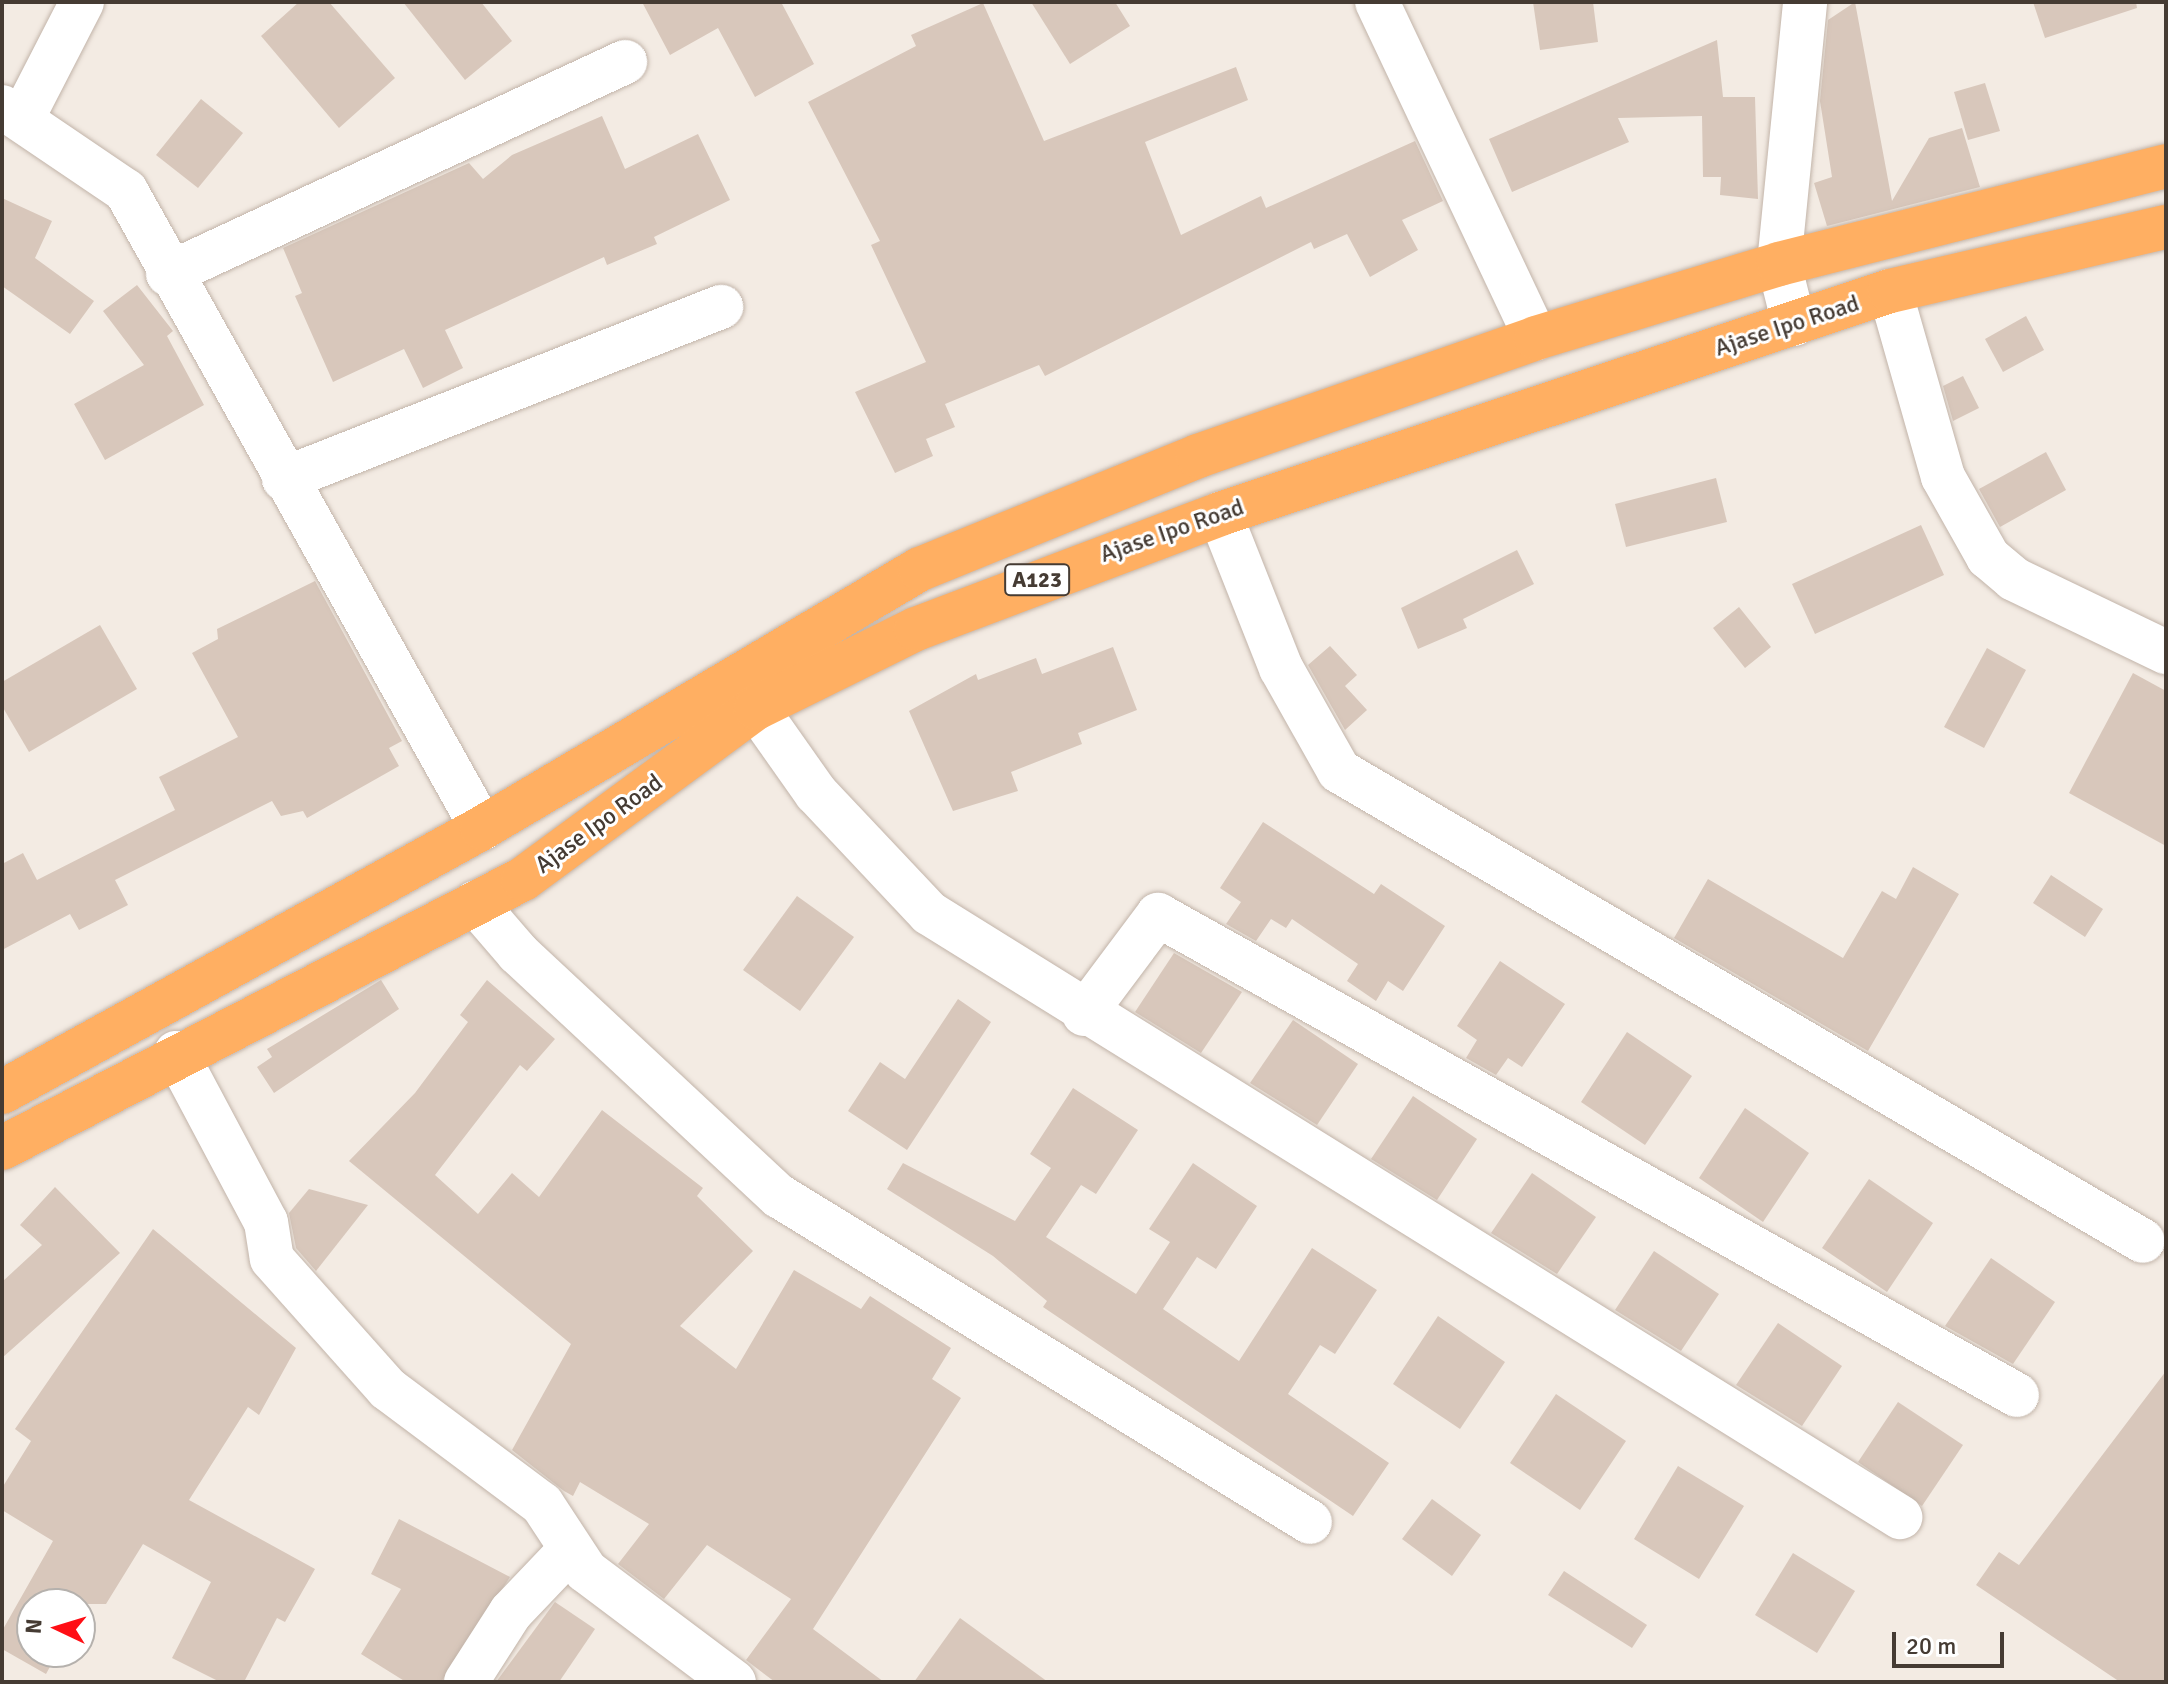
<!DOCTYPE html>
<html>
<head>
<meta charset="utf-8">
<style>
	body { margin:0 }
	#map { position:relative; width:2168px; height:1684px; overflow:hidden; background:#f3ebe3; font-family:Signika,sans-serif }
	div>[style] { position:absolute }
	.building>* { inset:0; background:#d8c7bb }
	.roads { filter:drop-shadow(0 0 2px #c2b4a9) drop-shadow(0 0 2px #c2b4a9) }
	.minor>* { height:44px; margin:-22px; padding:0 22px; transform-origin:22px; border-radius:22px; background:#fff }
	.highway>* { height:44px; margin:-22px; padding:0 22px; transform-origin:22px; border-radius:22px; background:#ffaf62 }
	span { translate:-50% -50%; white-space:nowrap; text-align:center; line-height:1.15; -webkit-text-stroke:6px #fff; paint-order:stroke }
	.shield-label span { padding:2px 6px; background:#fff; border:2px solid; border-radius:6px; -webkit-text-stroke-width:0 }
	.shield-label { font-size:22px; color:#453b33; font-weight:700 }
	.street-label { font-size:24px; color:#453b33 }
	.frame { position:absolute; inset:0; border:4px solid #453b33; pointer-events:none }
	.north { position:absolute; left:16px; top:1588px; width:80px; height:80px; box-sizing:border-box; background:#fff; border:2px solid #b5b1ad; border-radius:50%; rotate:274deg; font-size:22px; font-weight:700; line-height:32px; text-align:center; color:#453b33 }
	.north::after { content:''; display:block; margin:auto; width:28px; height:36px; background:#ff0e15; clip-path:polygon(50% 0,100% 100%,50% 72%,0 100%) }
	.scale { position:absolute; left:1892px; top:1632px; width:112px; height:36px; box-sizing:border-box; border:4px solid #453b33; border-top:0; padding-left:10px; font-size:24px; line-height:28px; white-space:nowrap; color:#453b33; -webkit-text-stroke:6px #fff; paint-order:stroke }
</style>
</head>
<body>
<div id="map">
	<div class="building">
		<div style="clip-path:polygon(299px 2px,329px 2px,395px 78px,339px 128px,261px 36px)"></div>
		<div style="clip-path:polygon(403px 2px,481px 2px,512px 41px,465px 80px)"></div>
		<div style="clip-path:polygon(642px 2px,781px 2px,814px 64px,755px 97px,718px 28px,670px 55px)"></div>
		<div style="clip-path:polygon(1031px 2px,1115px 2px,1130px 26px,1070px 64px)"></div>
		<div style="clip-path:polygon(1533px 2px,1593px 2px,1598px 42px,1540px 50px)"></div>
		<div style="clip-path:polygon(1855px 2px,1892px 201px,1929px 138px,1962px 128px,1980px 187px,1827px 226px,1814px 183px,1832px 177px,1820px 101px,1828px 20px)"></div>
		<div style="clip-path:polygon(2033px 2px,2136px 2px,2137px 8px,2045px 38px)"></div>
		<div style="clip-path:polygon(983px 3px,1044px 141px,1236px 67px,1248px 100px,1145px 142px,1181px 235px,1261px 196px,1266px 208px,1415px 141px,1443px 201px,1402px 220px,1418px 250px,1370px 277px,1347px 234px,1314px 249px,1311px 242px,1045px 376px,1039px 365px,945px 404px,955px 427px,926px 439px,933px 456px,895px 473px,855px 392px,926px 362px,871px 245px,880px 241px,808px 102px,916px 46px,911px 35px)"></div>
		<div style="clip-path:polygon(1717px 40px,1723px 97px,1755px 97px,1758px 199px,1720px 195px,1721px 177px,1703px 177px,1702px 116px,1618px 118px,1629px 142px,1512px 192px,1489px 139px)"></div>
		<div style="clip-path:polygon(1985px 83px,2000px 131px,1968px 140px,1954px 92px)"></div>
		<div style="clip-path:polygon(201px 99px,243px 133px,198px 188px,156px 155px)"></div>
		<div style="clip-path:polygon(602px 116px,625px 169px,698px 134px,730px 200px,654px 237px,657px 244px,607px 265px,604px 257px,445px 330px,463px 368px,423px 388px,404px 349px,333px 382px,295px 296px,302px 293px,283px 248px,469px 163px,483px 179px,512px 155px)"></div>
		<div style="clip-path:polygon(2px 198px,52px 221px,35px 258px,94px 301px,70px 334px,2px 286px)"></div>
		<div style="clip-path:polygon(137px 285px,173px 331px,167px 336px,204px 405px,105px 460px,74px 404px,144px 365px,103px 311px)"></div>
		<div style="clip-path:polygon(2026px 316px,2044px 350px,2003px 372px,1985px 339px)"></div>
		<div style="clip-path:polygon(1963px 376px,1979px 408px,1953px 421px,1943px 386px)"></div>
		<div style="clip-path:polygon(2046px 452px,2066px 490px,2000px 527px,1979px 489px)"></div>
		<div style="clip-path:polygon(1716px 478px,1727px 522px,1626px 547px,1615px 504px)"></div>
		<div style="clip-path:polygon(1921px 525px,1944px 575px,1815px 634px,1792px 584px)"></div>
		<div style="clip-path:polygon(1517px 550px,1534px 584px,1463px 619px,1467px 628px,1418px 649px,1401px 608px)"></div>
		<div style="clip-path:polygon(315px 581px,402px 741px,389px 748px,399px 766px,307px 818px,303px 811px,281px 816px,272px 801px,115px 880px,128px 905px,79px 930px,70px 914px,2px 950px,2px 864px,23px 853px,37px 880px,175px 810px,159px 777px,238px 737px,192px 653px,218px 639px,217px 629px)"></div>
		<div style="clip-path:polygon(1739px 607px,1771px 647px,1745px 668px,1713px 628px)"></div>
		<div style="clip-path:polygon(100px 625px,137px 689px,29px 752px,2px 706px,2px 682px)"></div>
		<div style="clip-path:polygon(1330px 646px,1357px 675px,1345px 686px,1367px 710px,1345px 730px,1308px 665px)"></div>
		<div style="clip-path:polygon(1113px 647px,1137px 710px,1078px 733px,1082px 744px,1011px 772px,1018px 791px,953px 811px,909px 711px,976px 674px,978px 680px,1036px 658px,1042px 674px)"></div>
		<div style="clip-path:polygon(1987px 648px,2026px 670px,1984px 748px,1944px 727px)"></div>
		<div style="clip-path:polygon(2133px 673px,2166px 691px,2166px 846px,2069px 793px)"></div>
		<div style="clip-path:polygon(1263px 822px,1374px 894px,1381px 884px,1445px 926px,1403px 991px,1388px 981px,1376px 1001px,1347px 981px,1358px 964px,1292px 919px,1286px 928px,1271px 919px,1256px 941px,1226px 924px,1241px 902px,1220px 888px)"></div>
		<div style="clip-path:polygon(1913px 867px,1959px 894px,1868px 1051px,1674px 938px,1708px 879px,1843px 958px,1882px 891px,1896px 899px)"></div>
		<div style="clip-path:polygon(2051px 875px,2103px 909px,2085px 937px,2033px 903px)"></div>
		<div style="clip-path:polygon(797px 896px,854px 937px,800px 1011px,743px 970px)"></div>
		<div style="clip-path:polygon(1174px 953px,1242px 992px,1201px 1053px,1135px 1012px)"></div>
		<div style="clip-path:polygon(1500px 961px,1565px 1004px,1522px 1067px,1508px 1058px,1496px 1075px,1466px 1058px,1477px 1040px,1457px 1026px)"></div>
		<div style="clip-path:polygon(381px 980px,399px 1009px,274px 1093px,257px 1067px,272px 1057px,267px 1049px)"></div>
		<div style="clip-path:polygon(487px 980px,555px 1039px,527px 1071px,520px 1065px,435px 1175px,478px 1214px,512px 1173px,539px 1197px,602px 1110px,703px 1188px,697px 1196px,753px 1251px,680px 1326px,736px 1369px,794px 1270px,861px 1309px,870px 1296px,951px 1348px,932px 1379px,961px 1398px,813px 1629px,884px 1682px,775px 1682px,746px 1660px,791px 1599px,707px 1545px,664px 1599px,618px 1564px,649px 1524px,580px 1482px,573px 1496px,564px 1491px,512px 1450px,571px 1344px,349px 1161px,415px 1093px,468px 1022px,460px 1015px)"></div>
		<div style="clip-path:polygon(958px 999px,991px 1022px,907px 1150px,848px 1111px,880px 1062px,905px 1079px)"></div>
		<div style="clip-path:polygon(1293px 1020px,1358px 1064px,1317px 1125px,1250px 1083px)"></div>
		<div style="clip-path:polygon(1627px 1032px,1692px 1076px,1645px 1145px,1581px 1102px)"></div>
		<div style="clip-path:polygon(1073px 1088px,1138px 1130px,1096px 1194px,1081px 1185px,1046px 1237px,1136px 1294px,1170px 1242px,1149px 1229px,1193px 1163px,1257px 1206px,1216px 1269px,1197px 1257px,1163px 1309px,1239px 1361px,1312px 1248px,1377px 1290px,1335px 1354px,1320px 1345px,1288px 1394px,1389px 1463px,1353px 1516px,1043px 1307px,1047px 1301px,993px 1256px,887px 1189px,903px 1163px,1015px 1221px,1051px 1168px,1030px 1154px)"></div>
		<div style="clip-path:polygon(1413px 1096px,1477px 1139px,1437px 1200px,1371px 1159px)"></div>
		<div style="clip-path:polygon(1745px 1108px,1809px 1153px,1763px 1222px,1699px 1178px)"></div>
		<div style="clip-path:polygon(1532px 1173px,1596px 1217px,1557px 1274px,1491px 1233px)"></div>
		<div style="clip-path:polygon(1869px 1179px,1933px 1223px,1887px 1292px,1822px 1248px)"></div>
		<div style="clip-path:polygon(55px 1187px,120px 1253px,2px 1358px,2px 1282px,42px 1245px,20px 1225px)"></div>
		<div style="clip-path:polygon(309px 1189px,368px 1205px,316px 1271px,296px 1248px,289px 1213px)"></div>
		<div style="clip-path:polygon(153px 1229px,296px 1348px,259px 1415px,248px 1407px,189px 1500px,315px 1569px,285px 1622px,277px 1618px,244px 1682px,220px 1682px,172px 1658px,211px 1582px,143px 1544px,106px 1604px,85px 1604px,80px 1614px,80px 1604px,32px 1604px,32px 1652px,58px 1652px,46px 1674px,2px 1649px,2px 1631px,53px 1541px,2px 1510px,2px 1488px,31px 1441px,15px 1429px)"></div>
		<div style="clip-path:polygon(1654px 1251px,1719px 1294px,1681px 1351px,1615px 1310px)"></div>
		<div style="clip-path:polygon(1991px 1258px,2055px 1302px,2013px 1364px,1945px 1326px)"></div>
		<div style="clip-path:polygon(1438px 1316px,1505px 1362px,1460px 1429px,1393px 1384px)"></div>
		<div style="clip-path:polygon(1778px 1323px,1842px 1366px,1802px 1426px,1736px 1385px)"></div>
		<div style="clip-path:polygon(2166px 1371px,2166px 1682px,2120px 1682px,1976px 1585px,1999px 1552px,2019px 1565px)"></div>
		<div style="clip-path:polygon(1556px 1394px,1626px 1441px,1580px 1510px,1510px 1463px)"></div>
		<div style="clip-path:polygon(1898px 1402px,1963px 1445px,1922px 1506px,1858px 1462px)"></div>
		<div style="clip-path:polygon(1678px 1466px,1744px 1506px,1699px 1579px,1634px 1539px)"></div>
		<div style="clip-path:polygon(1432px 1499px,1481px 1535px,1452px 1576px,1402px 1539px)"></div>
		<div style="clip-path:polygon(399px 1519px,510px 1577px,441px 1682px,406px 1682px,361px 1654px,401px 1589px,371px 1574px)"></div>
		<div style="clip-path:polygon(1793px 1553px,1855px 1591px,1817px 1653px,1755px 1615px)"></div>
		<div style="clip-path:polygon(1564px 1571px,1647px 1625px,1632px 1648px,1548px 1595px)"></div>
		<div style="clip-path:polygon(555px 1602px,595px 1629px,559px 1682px,496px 1682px)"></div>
		<div style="clip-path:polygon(960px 1618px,1048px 1682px,914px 1682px)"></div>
	</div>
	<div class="roads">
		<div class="minor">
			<div style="left:1377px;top:2px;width:372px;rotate:64.7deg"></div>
			<div style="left:2px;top:107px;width:150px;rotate:34.1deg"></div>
			<div style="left:126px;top:191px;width:730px;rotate:60.8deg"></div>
			<div style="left:23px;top:117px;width:129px;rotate:-62.8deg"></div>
			<div style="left:168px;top:274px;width:504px;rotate:-24.89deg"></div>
			<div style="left:1890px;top:291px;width:193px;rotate:74.1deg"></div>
			<div style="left:1943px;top:477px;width:92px;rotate:60.6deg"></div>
			<div style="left:1988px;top:557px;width:34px;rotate:40deg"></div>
			<div style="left:2014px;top:579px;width:169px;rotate:25.7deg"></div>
			<div style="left:1794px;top:324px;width:62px;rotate:-104deg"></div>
			<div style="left:1779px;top:264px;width:263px;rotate:-84.3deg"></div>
			<div style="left:284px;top:479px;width:470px;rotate:-21.5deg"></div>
			<div style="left:1220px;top:514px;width:166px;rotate:68.4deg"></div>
			<div style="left:1281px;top:668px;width:118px;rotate:60.6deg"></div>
			<div style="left:1339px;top:771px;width:931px;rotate:30.31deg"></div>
			<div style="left:756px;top:708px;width:104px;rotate:54.8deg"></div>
			<div style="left:816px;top:793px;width:165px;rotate:46.7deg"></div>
			<div style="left:929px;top:913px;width:1144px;rotate:31.88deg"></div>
			<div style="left:475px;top:903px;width:66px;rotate:49.3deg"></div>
			<div style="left:518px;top:953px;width:357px;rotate:43deg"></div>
			<div style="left:779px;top:1196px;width:623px;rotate:31.55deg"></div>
			<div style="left:1084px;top:1014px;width:124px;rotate:-53.2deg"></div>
			<div style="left:1158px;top:915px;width:984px;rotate:29.2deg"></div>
			<div style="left:176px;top:1053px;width:191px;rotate:62deg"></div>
			<div style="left:266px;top:1222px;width:37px;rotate:81deg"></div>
			<div style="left:272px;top:1259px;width:174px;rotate:48.3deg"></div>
			<div style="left:388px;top:1389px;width:192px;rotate:36.8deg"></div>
			<div style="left:542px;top:1504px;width:80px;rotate:56.7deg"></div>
			<div style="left:586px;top:1571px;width:185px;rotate:36.9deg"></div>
			<div style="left:466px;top:1682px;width:83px;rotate:-57.3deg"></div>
			<div style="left:511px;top:1612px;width:86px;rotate:-46.4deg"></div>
		</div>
		<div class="highway">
			<div style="left:2px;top:1092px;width:548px;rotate:-28.81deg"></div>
			<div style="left:482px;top:828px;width:509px;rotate:-30.6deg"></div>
			<div style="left:920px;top:569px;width:300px;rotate:-22.1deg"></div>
			<div style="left:1198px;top:456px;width:358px;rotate:-19.2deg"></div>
			<div style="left:1536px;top:338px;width:254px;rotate:-16.9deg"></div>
			<div style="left:1779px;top:264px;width:399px;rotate:-14.2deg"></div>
			<div style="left:2px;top:1148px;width:586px;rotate:-27.31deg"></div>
			<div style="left:523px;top:879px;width:289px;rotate:-36.3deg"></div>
			<div style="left:756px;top:708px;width:178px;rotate:-26.3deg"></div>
			<div style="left:916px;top:629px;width:325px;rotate:-20.7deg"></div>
			<div style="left:1220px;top:514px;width:706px;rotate:-18.41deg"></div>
			<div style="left:1890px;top:291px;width:283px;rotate:-13.1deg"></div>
		</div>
	</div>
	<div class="shield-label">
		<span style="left:1037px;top:580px">A123</span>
	</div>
	<div class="street-label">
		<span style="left:1787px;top:326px;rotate:-18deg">Ajase Ipo Road</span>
		<span style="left:1172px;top:531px;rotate:-19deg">Ajase Ipo Road</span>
		<span style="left:599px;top:824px;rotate:-36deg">Ajase Ipo Road</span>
	</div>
	<div class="frame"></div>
	<div class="north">N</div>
	<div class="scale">20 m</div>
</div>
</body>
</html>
